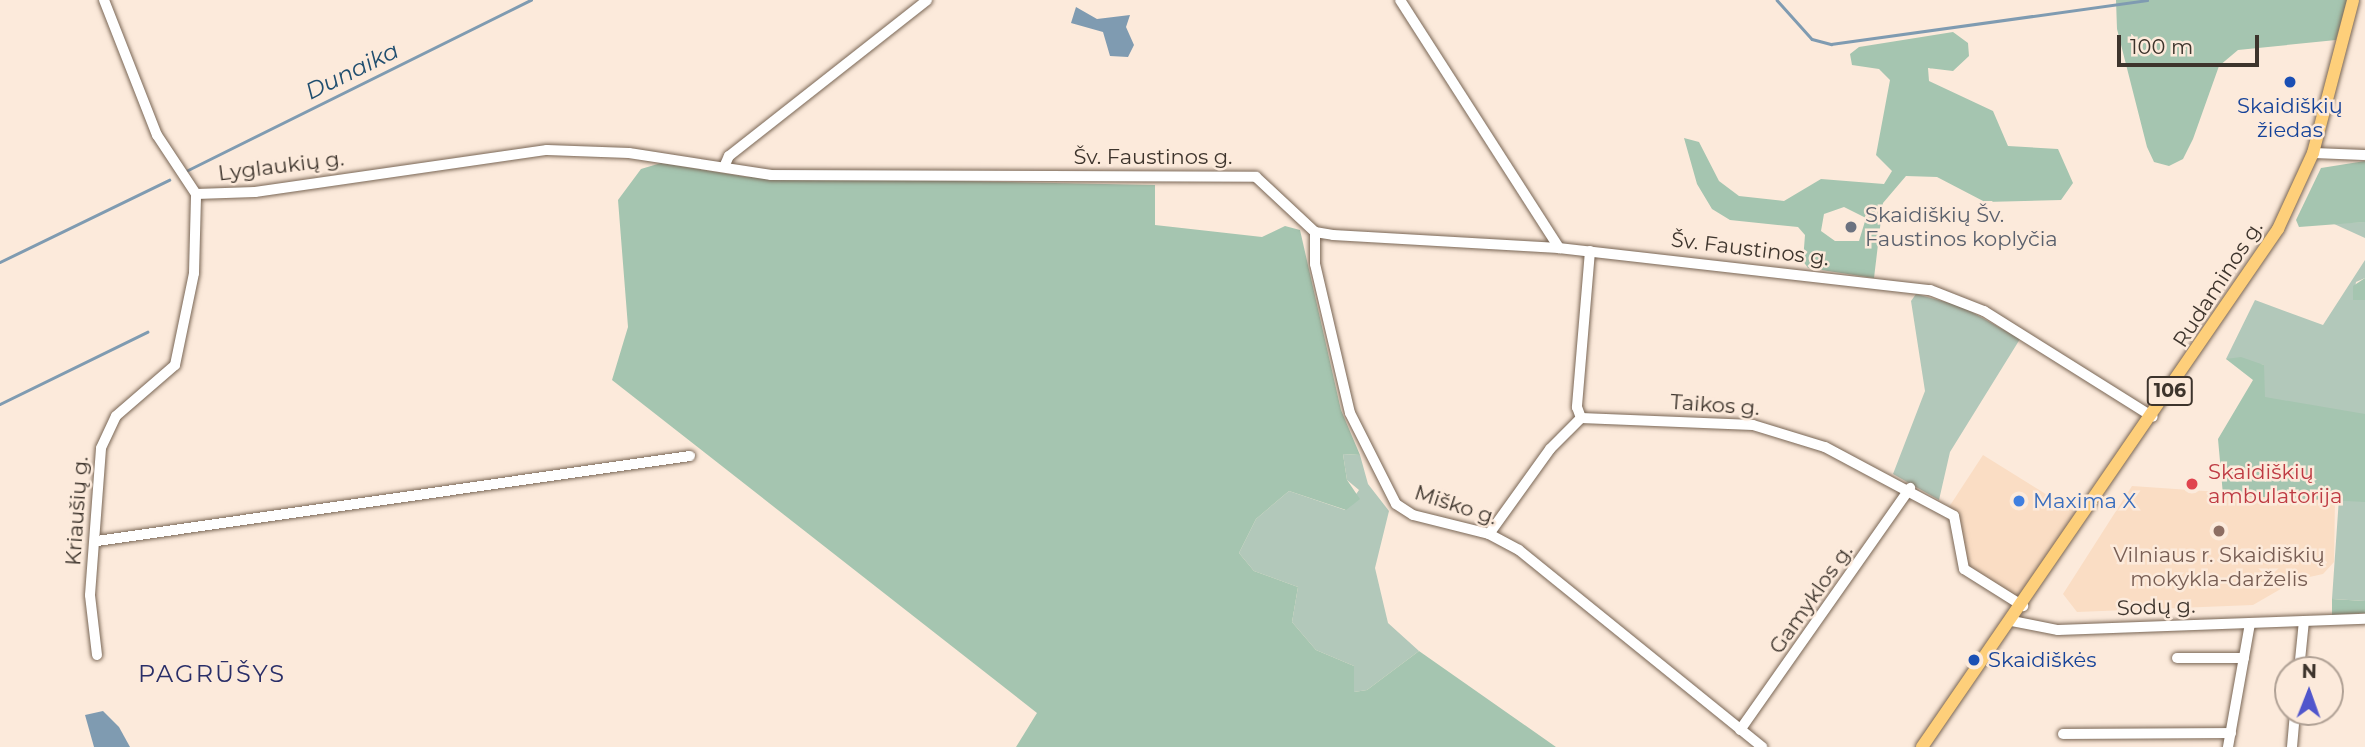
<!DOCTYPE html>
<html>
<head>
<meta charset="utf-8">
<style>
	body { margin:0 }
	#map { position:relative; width:2365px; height:747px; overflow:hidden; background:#fceadb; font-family:Montserrat,sans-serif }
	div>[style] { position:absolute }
	.built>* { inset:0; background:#faddc4 }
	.green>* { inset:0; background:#b2c8ba }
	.forest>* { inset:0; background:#a5c5b0 }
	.water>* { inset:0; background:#7f9bb1 }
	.stream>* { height:2.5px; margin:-1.25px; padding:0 1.25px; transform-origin:1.25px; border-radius:1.25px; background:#7f9bb1 }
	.roads { filter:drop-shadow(0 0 2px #796655) drop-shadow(0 0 2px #796655) }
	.minor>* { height:10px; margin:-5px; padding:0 5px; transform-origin:5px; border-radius:5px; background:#fff }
	.major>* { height:12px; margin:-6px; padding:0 6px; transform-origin:6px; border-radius:6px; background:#fecf7a }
	.dots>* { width:19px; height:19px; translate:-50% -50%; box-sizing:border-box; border:4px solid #fceadb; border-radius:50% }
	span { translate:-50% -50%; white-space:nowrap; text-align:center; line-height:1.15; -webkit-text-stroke:5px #fceadb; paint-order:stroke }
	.shield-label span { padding:2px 5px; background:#fceadb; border:2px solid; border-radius:5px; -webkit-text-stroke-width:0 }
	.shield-label { font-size:19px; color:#3d342c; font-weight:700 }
	.transit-label { font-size:21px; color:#164399 }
	.left { translate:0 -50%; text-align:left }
	.street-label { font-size:21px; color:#3d342c }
	.worship-label { font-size:21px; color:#5b616d }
	.health-label { font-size:21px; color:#be3a42 }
	.shop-label { font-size:21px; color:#366cbe }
	.education-label { font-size:21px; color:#785e54 }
	.water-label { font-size:23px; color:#204e6f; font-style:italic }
	.quarter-label { font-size:24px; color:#292e68; letter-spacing:2px }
	.north { position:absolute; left:2274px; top:656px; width:70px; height:70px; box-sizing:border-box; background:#fceadb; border:2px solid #b0a195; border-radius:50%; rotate:1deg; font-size:19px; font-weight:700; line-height:28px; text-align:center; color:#3d342c }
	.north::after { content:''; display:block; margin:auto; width:24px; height:32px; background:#5056cc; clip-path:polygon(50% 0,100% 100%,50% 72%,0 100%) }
	.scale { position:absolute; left:2117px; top:35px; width:142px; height:32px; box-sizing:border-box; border:4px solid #3d342c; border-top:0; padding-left:9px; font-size:21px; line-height:24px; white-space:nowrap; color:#3d342c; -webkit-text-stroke:5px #fceadb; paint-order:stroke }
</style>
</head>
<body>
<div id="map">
	<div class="built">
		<div style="clip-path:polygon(1983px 455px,2076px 513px,2018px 597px,1965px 566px,1949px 507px)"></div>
		<div style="clip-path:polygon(2132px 486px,2335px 500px,2334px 562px,2323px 574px,2296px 580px,2253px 605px,2077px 612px,2063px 594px)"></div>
	</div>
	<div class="green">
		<div style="clip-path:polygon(2365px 222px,2365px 238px,2332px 223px)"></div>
		<div style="clip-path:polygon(2365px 260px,2365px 278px,2356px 282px,2353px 300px,2365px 300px,2365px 601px,2332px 599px,2339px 498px,2264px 397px,2264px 365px,2226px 359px,2255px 300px,2323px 325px)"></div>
		<div style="clip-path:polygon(1916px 294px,1961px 306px,2020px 339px,1950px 452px,1939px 500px,1893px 474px,1925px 391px,1911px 301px)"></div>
		<div style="clip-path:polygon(1343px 454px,1360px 455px,1368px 484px,1389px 511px,1375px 568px,1388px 623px,1419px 651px,1367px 690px,1354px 692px,1354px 666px,1316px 650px,1292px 622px,1298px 587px,1254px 571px,1239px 553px,1256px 519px,1289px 491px,1345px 510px,1359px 490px,1347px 480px)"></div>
	</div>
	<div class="forest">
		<div style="clip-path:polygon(2116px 0,2347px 0,2336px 40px,2238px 50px,2219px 66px,2193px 139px,2183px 159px,2169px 166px,2154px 162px,2147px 147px,2117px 29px)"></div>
		<div style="clip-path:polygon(evenodd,1953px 32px,1968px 43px,1969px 56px,1953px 71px,1928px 68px,1929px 81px,1993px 111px,2008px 146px,2058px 149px,2073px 183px,2061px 200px,1985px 202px,1937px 177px,1906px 176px,1883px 203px,1874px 278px,1808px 268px,1803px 261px,1805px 235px,1798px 227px,1730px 220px,1712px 209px,1697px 184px,1684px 138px,1699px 142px,1719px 181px,1739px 196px,1784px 201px,1821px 179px,1884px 184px,1892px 171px,1876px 155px,1890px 80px,1879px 69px,1852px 65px,1850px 54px,1859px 47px,1953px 32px,1844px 207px,1866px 218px,1859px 241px,1835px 241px,1821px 231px,1824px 214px,1844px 207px)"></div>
		<div style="clip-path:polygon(2365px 161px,2365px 222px,2299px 227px,2296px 220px,2321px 168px)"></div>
		<div style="clip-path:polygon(661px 163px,747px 177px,1155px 185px,1155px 225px,1262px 237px,1285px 226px,1300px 230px,1341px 410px,1360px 455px,1343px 454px,1347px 480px,1360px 499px,1346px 510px,1289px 491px,1256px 519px,1239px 553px,1254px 571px,1298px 587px,1292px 622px,1316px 650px,1354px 666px,1354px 692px,1367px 690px,1419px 651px,1556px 747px,1016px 747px,1037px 713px,612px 380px,628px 327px,618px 200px,641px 169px)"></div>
		<div style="clip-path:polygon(2365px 278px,2365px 300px,2353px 300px,2353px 286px)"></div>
		<div style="clip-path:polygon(2241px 357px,2264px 365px,2265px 397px,2365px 414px,2365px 502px,2223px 495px,2218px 439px,2253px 380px,2226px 359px)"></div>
		<div style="clip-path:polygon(2332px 599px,2365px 601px,2365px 613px,2332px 615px)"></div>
	</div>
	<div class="water">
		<div style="clip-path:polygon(1076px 7px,1097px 19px,1130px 15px,1126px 27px,1134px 45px,1128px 57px,1110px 56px,1103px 32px,1071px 23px)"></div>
		<div style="clip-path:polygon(103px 711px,119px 727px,130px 747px,94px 747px,85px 715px)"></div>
	</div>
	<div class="stream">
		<div style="left:1777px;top:0;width:52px;rotate:48.1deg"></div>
		<div style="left:1812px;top:39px;width:20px;rotate:15deg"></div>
		<div style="left:1831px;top:44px;width:319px;rotate:-7.9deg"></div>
		<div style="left:186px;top:171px;width:385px;rotate:-26.4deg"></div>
		<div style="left:0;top:262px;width:188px;rotate:-25.9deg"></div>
		<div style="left:0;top:404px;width:164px;rotate:-26.1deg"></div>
	</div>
	<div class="roads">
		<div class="minor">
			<div style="left:104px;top:0;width:145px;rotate:68.6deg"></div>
			<div style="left:157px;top:135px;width:71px;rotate:56.5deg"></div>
			<div style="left:196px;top:194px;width:59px;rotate:-1.9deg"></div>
			<div style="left:255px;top:192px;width:295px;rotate:-8.2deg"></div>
			<div style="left:547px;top:150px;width:82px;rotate:2.1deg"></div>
			<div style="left:629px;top:153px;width:144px;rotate:8.8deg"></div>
			<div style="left:771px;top:175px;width:485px;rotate:0.2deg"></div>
			<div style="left:1256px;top:177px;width:81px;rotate:43deg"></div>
			<div style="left:1315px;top:232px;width:18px;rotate:9deg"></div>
			<div style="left:1333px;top:235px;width:226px;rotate:3.3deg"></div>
			<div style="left:1559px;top:248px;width:373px;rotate:6.5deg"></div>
			<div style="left:1930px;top:290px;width:58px;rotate:21.3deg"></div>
			<div style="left:1984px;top:311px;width:199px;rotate:32.1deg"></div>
			<div style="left:1400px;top:0;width:295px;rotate:57.3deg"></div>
			<div style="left:2313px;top:153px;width:52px;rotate:2.2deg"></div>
			<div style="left:724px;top:167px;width:12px;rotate:-66deg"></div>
			<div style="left:729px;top:156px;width:252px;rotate:-38.2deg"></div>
			<div style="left:1315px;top:232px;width:32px;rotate:90deg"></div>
			<div style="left:1315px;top:264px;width:153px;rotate:76.8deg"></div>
			<div style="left:1350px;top:413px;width:102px;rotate:63.2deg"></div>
			<div style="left:1396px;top:504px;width:20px;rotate:33deg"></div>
			<div style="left:1413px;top:515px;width:78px;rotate:14deg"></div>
			<div style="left:1489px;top:534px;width:34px;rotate:28deg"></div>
			<div style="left:1519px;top:550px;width:313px;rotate:39deg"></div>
			<div style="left:1590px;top:251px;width:157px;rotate:94.8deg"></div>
			<div style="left:1577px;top:407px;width:12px;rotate:70deg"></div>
			<div style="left:1581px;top:418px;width:172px;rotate:2.3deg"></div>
			<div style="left:1753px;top:425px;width:75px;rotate:17deg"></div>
			<div style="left:1825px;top:447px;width:146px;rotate:28.1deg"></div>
			<div style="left:1954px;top:516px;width:54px;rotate:79.3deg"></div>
			<div style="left:1964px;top:569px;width:70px;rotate:32.1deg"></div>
			<div style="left:1489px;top:534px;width:105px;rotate:-54.3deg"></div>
			<div style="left:1550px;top:449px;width:44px;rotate:-45deg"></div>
			<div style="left:97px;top:541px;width:599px;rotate:-8.16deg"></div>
			<div style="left:2012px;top:621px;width:47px;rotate:11.1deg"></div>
			<div style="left:2058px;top:630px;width:307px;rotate:-2.1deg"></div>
			<div style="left:97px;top:655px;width:60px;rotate:-96.7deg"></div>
			<div style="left:90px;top:595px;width:147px;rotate:-85.7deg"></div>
			<div style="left:101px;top:448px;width:35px;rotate:-65deg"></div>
			<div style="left:116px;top:416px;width:78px;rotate:-40.8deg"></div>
			<div style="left:175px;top:365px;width:94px;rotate:-78.3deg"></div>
			<div style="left:194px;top:273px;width:79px;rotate:-88.5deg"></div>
			<div style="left:2177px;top:658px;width:67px"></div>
			<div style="left:2299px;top:670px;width:49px;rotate:-84.2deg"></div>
			<div style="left:1740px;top:730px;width:296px;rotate:-54.9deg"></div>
			<div style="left:2063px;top:734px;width:168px;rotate:-0.3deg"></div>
			<div style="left:2228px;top:747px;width:126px;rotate:-79.9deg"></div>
			<div style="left:2292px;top:747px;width:35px;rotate:-85deg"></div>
		</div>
		<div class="major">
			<div style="left:1922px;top:747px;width:629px;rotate:-55.5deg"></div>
			<div style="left:2278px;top:229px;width:84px;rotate:-65.3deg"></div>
			<div style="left:2313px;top:153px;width:158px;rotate:-75.3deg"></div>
		</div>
	</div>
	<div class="dots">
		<div style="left:2290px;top:82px;background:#1a4fb4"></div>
		<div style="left:1851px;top:227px;background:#6b7280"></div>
		<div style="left:2192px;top:484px;background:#e0444e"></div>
		<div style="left:2019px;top:501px;background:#3f7fe0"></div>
		<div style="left:2219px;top:531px;background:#8d6e63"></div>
		<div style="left:1974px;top:660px;background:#1a4fb4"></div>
	</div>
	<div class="shield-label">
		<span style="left:2170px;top:391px">106</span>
	</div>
	<div class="transit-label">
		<span style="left:2290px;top:118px">Skaidiškių<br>žiedas</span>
		<span class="left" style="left:1988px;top:660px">Skaidiškės</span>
	</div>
	<div class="street-label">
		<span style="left:1153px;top:157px">Šv. Faustinos g.</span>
		<span style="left:281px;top:166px;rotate:-7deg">Lyglaukių g.</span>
		<span style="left:1750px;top:249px;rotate:7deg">Šv. Faustinos g.</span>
		<span style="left:2218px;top:284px;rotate:-57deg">Rudaminos g.</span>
		<span style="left:1715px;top:405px;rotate:4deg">Taikos g.</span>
		<span style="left:1456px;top:505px;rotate:18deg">Miško g.</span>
		<span style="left:77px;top:511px;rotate:-86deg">Kriaušių g.</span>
		<span style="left:1811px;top:599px;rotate:-55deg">Gamyklos g.</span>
		<span style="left:2156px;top:607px;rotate:-2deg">Sodų g.</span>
	</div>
	<div class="worship-label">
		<span class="left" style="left:1865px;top:227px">Skaidiškių Šv.<br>Faustinos koplyčia</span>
	</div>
	<div class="health-label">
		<span class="left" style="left:2208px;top:484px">Skaidiškių<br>ambulatorija</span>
	</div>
	<div class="shop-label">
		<span class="left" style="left:2033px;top:501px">Maxima X</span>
	</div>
	<div class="education-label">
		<span style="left:2219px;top:567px">Vilniaus r. Skaidiškių<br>mokykla-darželis</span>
	</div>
	<div class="water-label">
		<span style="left:352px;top:71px;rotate:-26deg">Dunaika</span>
	</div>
	<div class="quarter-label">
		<span style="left:212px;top:674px">PAGRŪŠYS</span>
	</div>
	<div class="north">N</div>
	<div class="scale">100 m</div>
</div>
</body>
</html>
